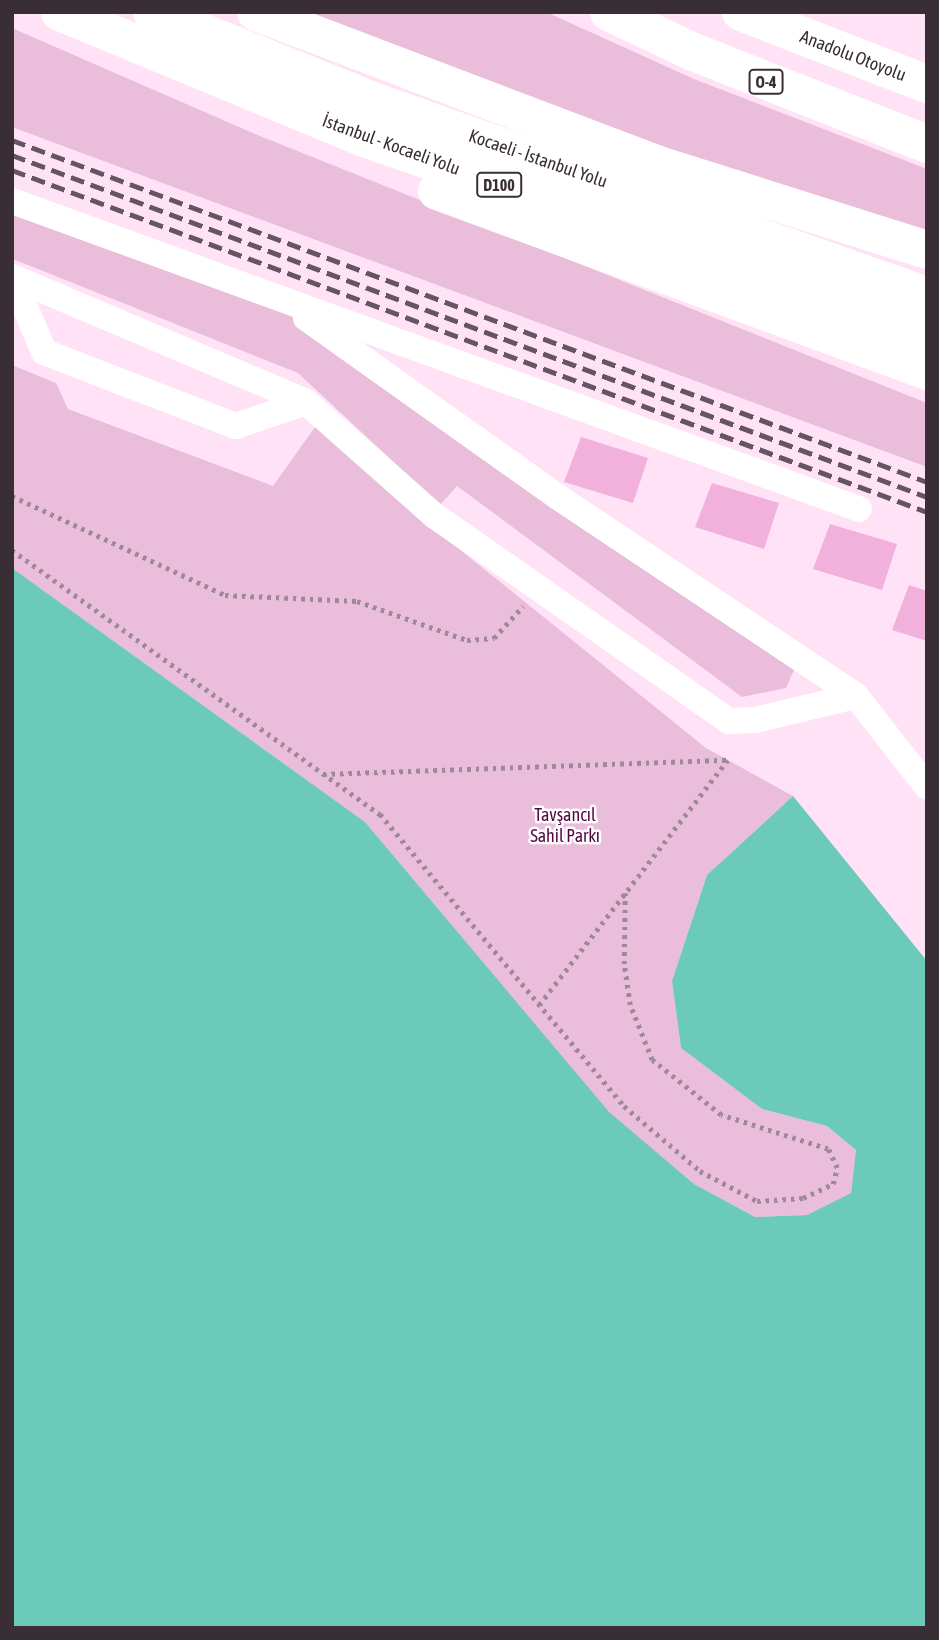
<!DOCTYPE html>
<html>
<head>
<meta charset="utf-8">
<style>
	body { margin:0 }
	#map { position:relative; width:939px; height:1640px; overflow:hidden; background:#ffe2f5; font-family:"Asap Condensed",sans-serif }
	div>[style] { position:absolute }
	.green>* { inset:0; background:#eabddb }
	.water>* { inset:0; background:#6ccaba }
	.building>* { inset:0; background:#f2b1dc }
	.path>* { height:4.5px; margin-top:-2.25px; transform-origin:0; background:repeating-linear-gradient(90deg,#9e8a97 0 3.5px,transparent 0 8.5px) }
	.minor>* { height:26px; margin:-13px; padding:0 13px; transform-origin:13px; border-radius:13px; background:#fff }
	.highway>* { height:38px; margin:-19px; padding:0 19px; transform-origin:19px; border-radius:19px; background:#fff }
	.rail>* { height:5px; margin-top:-2.5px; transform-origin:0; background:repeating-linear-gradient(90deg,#64555e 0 14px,transparent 0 21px) }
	span { translate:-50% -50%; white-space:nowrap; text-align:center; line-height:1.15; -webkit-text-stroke:5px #fff; paint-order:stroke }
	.shield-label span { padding:2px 5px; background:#fff; border:2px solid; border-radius:5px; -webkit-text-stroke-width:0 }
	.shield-label { font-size:16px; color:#392e35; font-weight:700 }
	.street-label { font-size:18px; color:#392e35 }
	.park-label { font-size:18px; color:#530743 }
	.frame { position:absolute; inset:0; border:14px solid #392e35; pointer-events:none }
</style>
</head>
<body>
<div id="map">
	<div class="green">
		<div style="clip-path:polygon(289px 12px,546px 12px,694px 79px,927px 169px,927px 239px,653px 153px)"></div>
		<div style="clip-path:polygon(12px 28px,255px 134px,927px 403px,927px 467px,12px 127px)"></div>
		<div style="clip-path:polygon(12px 214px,285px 311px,797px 663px,786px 688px,742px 697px,457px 486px,440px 505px,298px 373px,13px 259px)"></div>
		<div style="clip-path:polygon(12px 365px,56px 383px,68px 409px,273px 486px,318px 423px,422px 519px,706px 748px,793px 796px,707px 875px,672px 981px,681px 1048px,762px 1109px,827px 1126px,856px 1150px,851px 1193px,807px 1215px,755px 1217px,694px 1184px,608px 1112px,365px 822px,12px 568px)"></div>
	</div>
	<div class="water">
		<div style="clip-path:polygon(12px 568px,365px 822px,609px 1112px,694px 1184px,755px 1217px,807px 1215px,851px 1193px,856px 1150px,827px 1126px,762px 1109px,681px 1048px,672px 981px,707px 875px,793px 796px,927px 961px,927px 1628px,12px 1628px)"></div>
	</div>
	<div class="building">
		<div style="clip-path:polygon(581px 437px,648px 458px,633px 503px,564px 482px)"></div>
		<div style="clip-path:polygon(712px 483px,779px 503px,764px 549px,695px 527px)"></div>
		<div style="clip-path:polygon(830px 524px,897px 544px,882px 590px,813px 569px)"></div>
		<div style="clip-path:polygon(909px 585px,927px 591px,927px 641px,892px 630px)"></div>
	</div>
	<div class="path">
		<div style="left:12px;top:496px;width:235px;rotate:24.9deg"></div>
		<div style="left:225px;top:595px;width:132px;rotate:2.6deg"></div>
		<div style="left:357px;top:601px;width:117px;rotate:19.5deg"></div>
		<div style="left:467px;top:640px;width:27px;rotate:-4deg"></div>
		<div style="left:494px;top:638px;width:43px;rotate:-47.8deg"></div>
		<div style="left:12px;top:550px;width:453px;rotate:35.7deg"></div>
		<div style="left:380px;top:814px;width:381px;rotate:50.1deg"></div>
		<div style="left:624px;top:1106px;width:100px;rotate:40.5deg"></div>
		<div style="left:700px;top:1171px;width:64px;rotate:27.8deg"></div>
		<div style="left:757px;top:1201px;width:46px;rotate:-3.7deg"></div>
		<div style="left:803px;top:1198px;width:33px;rotate:-25deg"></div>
		<div style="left:833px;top:1184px;width:16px;rotate:-76deg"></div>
		<div style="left:837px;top:1168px;width:21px;rotate:-115deg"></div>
		<div style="left:828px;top:1149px;width:112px;rotate:-162.4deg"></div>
		<div style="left:721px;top:1115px;width:88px;rotate:-141.4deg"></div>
		<div style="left:652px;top:1060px;width:59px;rotate:-111.8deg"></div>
		<div style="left:630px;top:1005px;width:41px;rotate:-98.3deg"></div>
		<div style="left:624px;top:964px;width:71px;rotate:-89.2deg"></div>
		<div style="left:323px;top:774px;width:405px;rotate:-2deg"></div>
		<div style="left:539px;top:1005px;width:309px;rotate:-52.4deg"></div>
	</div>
	<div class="minor">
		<div style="left:12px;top:201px;width:901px;rotate:19.98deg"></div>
		<div style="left:12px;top:277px;width:319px;rotate:23deg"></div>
		<div style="left:306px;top:402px;width:172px;rotate:41.5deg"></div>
		<div style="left:435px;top:516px;width:358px;rotate:34.9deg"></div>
		<div style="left:729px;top:721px;width:26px;rotate:-2deg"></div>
		<div style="left:755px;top:720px;width:104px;rotate:-13.4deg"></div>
		<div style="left:13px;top:278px;width:80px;rotate:67.3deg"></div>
		<div style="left:44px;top:352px;width:206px;rotate:21.1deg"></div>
		<div style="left:236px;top:426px;width:74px;rotate:-18.9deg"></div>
		<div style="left:306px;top:318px;width:309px;rotate:35.4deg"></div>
		<div style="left:558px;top:497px;width:358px;rotate:33.7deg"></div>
		<div style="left:856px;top:696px;width:115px;rotate:52deg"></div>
	</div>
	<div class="highway">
		<div style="left:60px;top:12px;width:329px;rotate:22.5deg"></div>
		<div style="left:364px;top:138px;width:595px;rotate:18.92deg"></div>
		<div style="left:152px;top:12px;width:247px;rotate:21.9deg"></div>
		<div style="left:381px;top:104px;width:579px;rotate:19.37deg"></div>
		<div style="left:256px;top:12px;width:431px;rotate:20.8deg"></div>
		<div style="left:659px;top:165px;width:281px;rotate:17.6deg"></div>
		<div style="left:609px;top:12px;width:91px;rotate:25.4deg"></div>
		<div style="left:691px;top:51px;width:254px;rotate:21.5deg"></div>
		<div style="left:741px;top:12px;width:199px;rotate:21.2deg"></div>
		<div style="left:437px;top:191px;width:522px;rotate:20.17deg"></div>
	</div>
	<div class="rail">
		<div style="left:12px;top:140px;width:977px;rotate:20.49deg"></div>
		<div style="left:12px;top:155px;width:977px;rotate:20.49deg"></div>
		<div style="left:12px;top:170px;width:977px;rotate:20.49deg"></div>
	</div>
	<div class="shield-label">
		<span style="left:766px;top:82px">O-4</span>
		<span style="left:499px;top:185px">D100</span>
	</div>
	<div class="street-label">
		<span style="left:853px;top:56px;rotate:21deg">Anadolu Otoyolu</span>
		<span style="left:391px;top:145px;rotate:20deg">İstanbul - Kocaeli Yolu</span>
		<span style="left:538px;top:159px;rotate:19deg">Kocaeli - İstanbul Yolu</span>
	</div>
	<div class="park-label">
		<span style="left:565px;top:826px">Tavşancıl<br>Sahil Parkı</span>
	</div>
	<div class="frame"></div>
</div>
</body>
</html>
